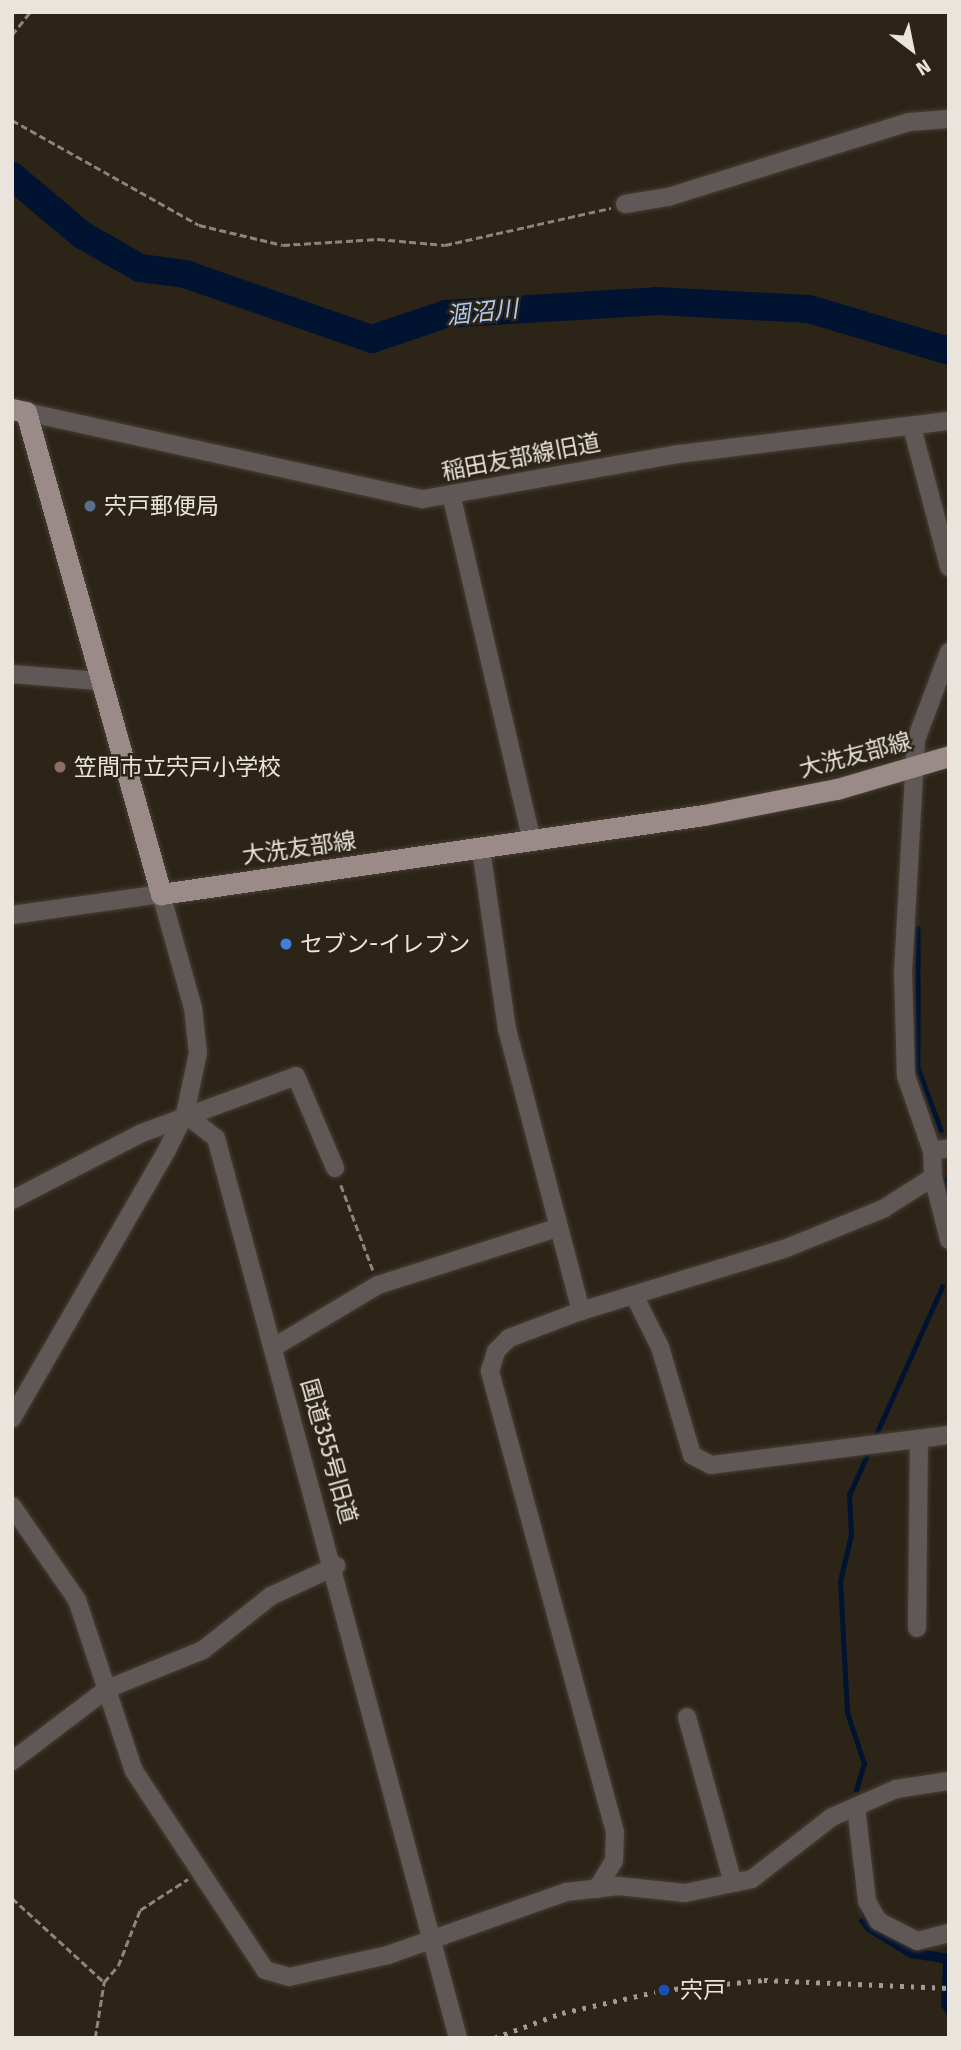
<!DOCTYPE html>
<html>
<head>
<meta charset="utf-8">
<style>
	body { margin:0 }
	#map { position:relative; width:961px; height:2050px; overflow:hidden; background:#2d2418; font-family:"Fira Sans","Noto Sans JP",sans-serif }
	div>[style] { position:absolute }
	.water>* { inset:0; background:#001331 }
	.stream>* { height:4.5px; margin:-2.25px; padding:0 2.25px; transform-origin:2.25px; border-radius:2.25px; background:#001331 }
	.river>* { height:28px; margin:-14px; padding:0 14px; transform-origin:14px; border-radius:14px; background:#001331 }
	.path>* { height:2.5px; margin-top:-1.25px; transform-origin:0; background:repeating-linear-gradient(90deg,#8c857b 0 7px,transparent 0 10.5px) }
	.roads { filter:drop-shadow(0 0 2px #473f33) drop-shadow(0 0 2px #473f33) }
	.minor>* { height:18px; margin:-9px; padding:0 9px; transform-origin:9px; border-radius:9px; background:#605857 }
	.major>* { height:21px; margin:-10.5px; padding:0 10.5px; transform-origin:10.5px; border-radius:10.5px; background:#9a8a88 }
	.rail>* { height:4.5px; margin-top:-2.25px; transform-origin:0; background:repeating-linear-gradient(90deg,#a29b91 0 3.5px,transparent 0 10.5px) }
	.dots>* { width:19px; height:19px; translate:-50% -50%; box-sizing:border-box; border:4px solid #2d2418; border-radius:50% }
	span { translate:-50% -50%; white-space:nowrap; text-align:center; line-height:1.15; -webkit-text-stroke:5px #2d2418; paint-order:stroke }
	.street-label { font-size:23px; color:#eae4dc }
	.poi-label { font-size:23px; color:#eae4dc }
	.left { translate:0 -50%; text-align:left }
	.water-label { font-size:24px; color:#abcbf5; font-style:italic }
	.frame { position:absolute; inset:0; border:14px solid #eae4dc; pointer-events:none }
	.north { position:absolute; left:877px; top:14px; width:70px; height:70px; -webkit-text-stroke:5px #2d2418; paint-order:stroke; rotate:148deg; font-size:19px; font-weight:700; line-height:28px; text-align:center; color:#eae4dc }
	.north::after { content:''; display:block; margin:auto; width:24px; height:32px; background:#eae4dc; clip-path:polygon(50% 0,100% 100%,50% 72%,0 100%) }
</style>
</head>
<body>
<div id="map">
	<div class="water">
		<div style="clip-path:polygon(869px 1915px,914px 1948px,949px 1954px,949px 2018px,941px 2006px,943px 1963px,910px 1958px,866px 1931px,858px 1920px)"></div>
	</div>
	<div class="stream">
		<div style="left:918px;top:928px;width:140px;rotate:90deg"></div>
		<div style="left:918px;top:1068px;width:66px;rotate:69.6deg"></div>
		<div style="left:945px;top:1179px;width:19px;rotate:78deg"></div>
		<div style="left:874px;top:1439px;width:167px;rotate:-65.9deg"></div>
		<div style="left:856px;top:1790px;width:27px;rotate:-73deg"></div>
		<div style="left:864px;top:1764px;width:54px;rotate:-108.4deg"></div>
		<div style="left:847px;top:1713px;width:132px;rotate:-93deg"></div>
		<div style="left:840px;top:1581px;width:47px;rotate:-76.6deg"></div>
		<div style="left:851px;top:1535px;width:40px;rotate:-92.9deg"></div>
		<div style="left:849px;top:1495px;width:48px;rotate:-65.6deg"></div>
		<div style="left:855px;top:1871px;width:50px;rotate:77.3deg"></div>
	</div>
	<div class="river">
		<div style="left:12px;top:176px;width:92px;rotate:40.1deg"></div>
		<div style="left:82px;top:235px;width:67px;rotate:29.6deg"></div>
		<div style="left:140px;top:268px;width:45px;rotate:7.6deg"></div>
		<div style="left:185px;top:274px;width:198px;rotate:19.2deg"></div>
		<div style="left:372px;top:339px;width:78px;rotate:-18.7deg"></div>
		<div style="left:446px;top:314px;width:210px;rotate:-3.5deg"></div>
		<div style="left:656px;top:301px;width:153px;rotate:3deg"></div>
		<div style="left:809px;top:309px;width:146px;rotate:16.7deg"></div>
	</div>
	<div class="path">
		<div style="left:12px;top:35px;width:29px;rotate:-52deg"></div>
		<div style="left:12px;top:120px;width:214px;rotate:29.3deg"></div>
		<div style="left:199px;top:225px;width:86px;rotate:13.4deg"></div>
		<div style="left:283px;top:245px;width:95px;rotate:-3.6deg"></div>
		<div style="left:378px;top:239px;width:67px;rotate:5.1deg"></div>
		<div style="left:445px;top:245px;width:170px;rotate:-12.6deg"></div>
		<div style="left:341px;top:1185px;width:91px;rotate:69.4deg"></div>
		<div style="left:12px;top:1898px;width:125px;rotate:42.4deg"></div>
		<div style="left:95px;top:2038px;width:57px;rotate:-80.9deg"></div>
		<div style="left:104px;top:1982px;width:21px;rotate:-49deg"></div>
		<div style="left:118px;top:1966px;width:60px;rotate:-68.6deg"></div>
		<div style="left:140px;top:1910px;width:57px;rotate:-32.9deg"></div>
	</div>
	<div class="roads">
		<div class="minor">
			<div style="left:625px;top:204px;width:44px;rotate:-9.2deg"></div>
			<div style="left:668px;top:197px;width:252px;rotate:-17.3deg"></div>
			<div style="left:909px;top:122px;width:40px;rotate:-4.3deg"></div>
			<div style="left:26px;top:412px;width:406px;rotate:12.4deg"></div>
			<div style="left:423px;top:499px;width:260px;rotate:-10deg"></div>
			<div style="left:679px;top:454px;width:272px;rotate:-7deg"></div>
			<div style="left:912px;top:427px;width:145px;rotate:75.2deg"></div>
			<div style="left:452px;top:498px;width:352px;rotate:76.9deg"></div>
			<div style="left:949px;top:652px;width:94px;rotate:110.6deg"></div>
			<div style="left:916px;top:740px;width:231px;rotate:93.2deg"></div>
			<div style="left:903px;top:971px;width:105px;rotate:88.4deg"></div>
			<div style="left:906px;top:1076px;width:79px;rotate:70.9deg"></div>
			<div style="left:932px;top:1151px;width:17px;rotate:-10deg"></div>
			<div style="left:12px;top:674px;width:86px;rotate:4.7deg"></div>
			<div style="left:481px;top:849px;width:182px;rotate:81.8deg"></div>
			<div style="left:507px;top:1029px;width:292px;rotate:75.3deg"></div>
			<div style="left:12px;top:915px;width:150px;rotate:-8deg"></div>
			<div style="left:161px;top:894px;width:118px;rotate:74.3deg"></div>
			<div style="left:193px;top:1008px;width:45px;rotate:83.7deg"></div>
			<div style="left:198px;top:1053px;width:62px;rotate:102deg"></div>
			<div style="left:185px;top:1114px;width:40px;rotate:116.6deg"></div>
			<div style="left:167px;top:1150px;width:310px;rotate:120deg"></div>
			<div style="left:185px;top:1114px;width:39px;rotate:38deg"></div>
			<div style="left:216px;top:1138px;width:932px;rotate:74.95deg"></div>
			<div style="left:933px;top:1177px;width:65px;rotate:75.7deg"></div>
			<div style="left:12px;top:1200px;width:146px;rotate:-27.3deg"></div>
			<div style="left:142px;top:1133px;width:164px;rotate:-20.3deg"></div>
			<div style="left:296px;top:1076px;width:100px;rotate:67deg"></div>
			<div style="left:634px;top:1295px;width:58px;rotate:63.4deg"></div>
			<div style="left:660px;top:1347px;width:113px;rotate:73.5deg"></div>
			<div style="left:692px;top:1455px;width:21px;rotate:28deg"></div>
			<div style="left:711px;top:1465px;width:240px;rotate:-7.2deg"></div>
			<div style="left:274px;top:1347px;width:121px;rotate:-30.8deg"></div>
			<div style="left:378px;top:1285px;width:188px;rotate:-17.7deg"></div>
			<div style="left:12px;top:1506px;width:114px;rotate:55.3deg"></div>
			<div style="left:77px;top:1600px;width:180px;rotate:71.6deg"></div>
			<div style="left:134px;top:1771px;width:238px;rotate:56.6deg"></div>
			<div style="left:265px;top:1970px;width:25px;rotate:16deg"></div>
			<div style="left:289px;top:1977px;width:101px;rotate:-12.5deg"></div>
			<div style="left:388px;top:1955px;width:189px;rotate:-19.5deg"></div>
			<div style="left:566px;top:1892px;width:53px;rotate:-6.5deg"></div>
			<div style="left:619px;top:1886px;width:66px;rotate:6.1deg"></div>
			<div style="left:685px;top:1893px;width:68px;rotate:-11.8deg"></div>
			<div style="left:752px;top:1879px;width:101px;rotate:-37.8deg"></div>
			<div style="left:832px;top:1817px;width:70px;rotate:-23.6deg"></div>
			<div style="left:896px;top:1789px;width:54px;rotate:-8.6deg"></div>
			<div style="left:917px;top:1628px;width:189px;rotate:-89.4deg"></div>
			<div style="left:687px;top:1717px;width:172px;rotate:74.5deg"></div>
			<div style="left:12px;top:1761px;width:119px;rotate:-37.2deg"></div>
			<div style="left:107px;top:1689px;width:104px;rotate:-22.1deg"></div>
			<div style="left:203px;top:1650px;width:87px;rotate:-38.5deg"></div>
			<div style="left:271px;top:1596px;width:72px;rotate:-24.8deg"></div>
			<div style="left:856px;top:1807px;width:95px;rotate:83.3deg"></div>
			<div style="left:867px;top:1901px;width:23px;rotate:61deg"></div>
			<div style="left:878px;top:1921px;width:44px;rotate:27.1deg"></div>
			<div style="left:917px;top:1941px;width:33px;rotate:-14deg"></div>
			<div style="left:597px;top:1889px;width:33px;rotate:-59deg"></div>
			<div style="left:614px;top:1861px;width:29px;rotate:-88deg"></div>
			<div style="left:615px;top:1832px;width:478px;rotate:-105.2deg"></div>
			<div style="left:490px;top:1371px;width:21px;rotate:-73deg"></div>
			<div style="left:496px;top:1351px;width:18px;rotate:-45deg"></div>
			<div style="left:509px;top:1338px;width:77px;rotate:-20.6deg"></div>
			<div style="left:581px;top:1311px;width:212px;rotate:-17deg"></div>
			<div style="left:784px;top:1249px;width:107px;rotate:-22deg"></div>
			<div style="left:883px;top:1209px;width:59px;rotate:-32.6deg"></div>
			<div style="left:933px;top:1177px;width:26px;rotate:-92deg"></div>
		</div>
		<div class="major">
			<div style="left:12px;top:409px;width:14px;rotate:12deg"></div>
			<div style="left:26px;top:412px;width:501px;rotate:74.35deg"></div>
			<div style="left:161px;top:894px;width:549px;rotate:-8.28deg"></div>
			<div style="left:704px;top:815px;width:136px;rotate:-11.1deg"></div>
			<div style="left:837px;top:789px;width:117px;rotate:-16.4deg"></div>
		</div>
	</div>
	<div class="rail">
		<div style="left:494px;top:2038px;width:72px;rotate:-20.2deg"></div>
		<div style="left:562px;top:2013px;width:105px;rotate:-12.7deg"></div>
		<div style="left:664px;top:1990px;width:100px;rotate:-5.7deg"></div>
		<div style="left:764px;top:1980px;width:185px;rotate:2.5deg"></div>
	</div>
	<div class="dots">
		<div style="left:90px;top:506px;background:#5c6f8a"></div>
		<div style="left:60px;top:767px;background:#8d6e63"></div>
		<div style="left:286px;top:944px;background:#3f7fe0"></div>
		<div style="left:664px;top:1990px;background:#1a4fb4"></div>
	</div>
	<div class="street-label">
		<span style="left:521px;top:457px;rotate:-11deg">稲田友部線旧道</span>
		<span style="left:855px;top:755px;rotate:-15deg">大洗友部線</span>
		<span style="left:299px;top:848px;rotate:-8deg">大洗友部線</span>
		<span style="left:329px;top:1451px;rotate:74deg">国道355号旧道</span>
	</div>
	<div class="poi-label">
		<span class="left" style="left:104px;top:506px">宍戸郵便局</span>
		<span class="left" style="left:74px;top:767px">笠間市立宍戸小学校</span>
		<span class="left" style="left:300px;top:944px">セブン-イレブン</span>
		<span class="left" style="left:680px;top:1990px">宍戸</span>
	</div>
	<div class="water-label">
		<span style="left:482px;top:313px;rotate:-6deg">涸沼川</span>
	</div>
	<div class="frame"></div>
	<div class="north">N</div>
</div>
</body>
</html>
